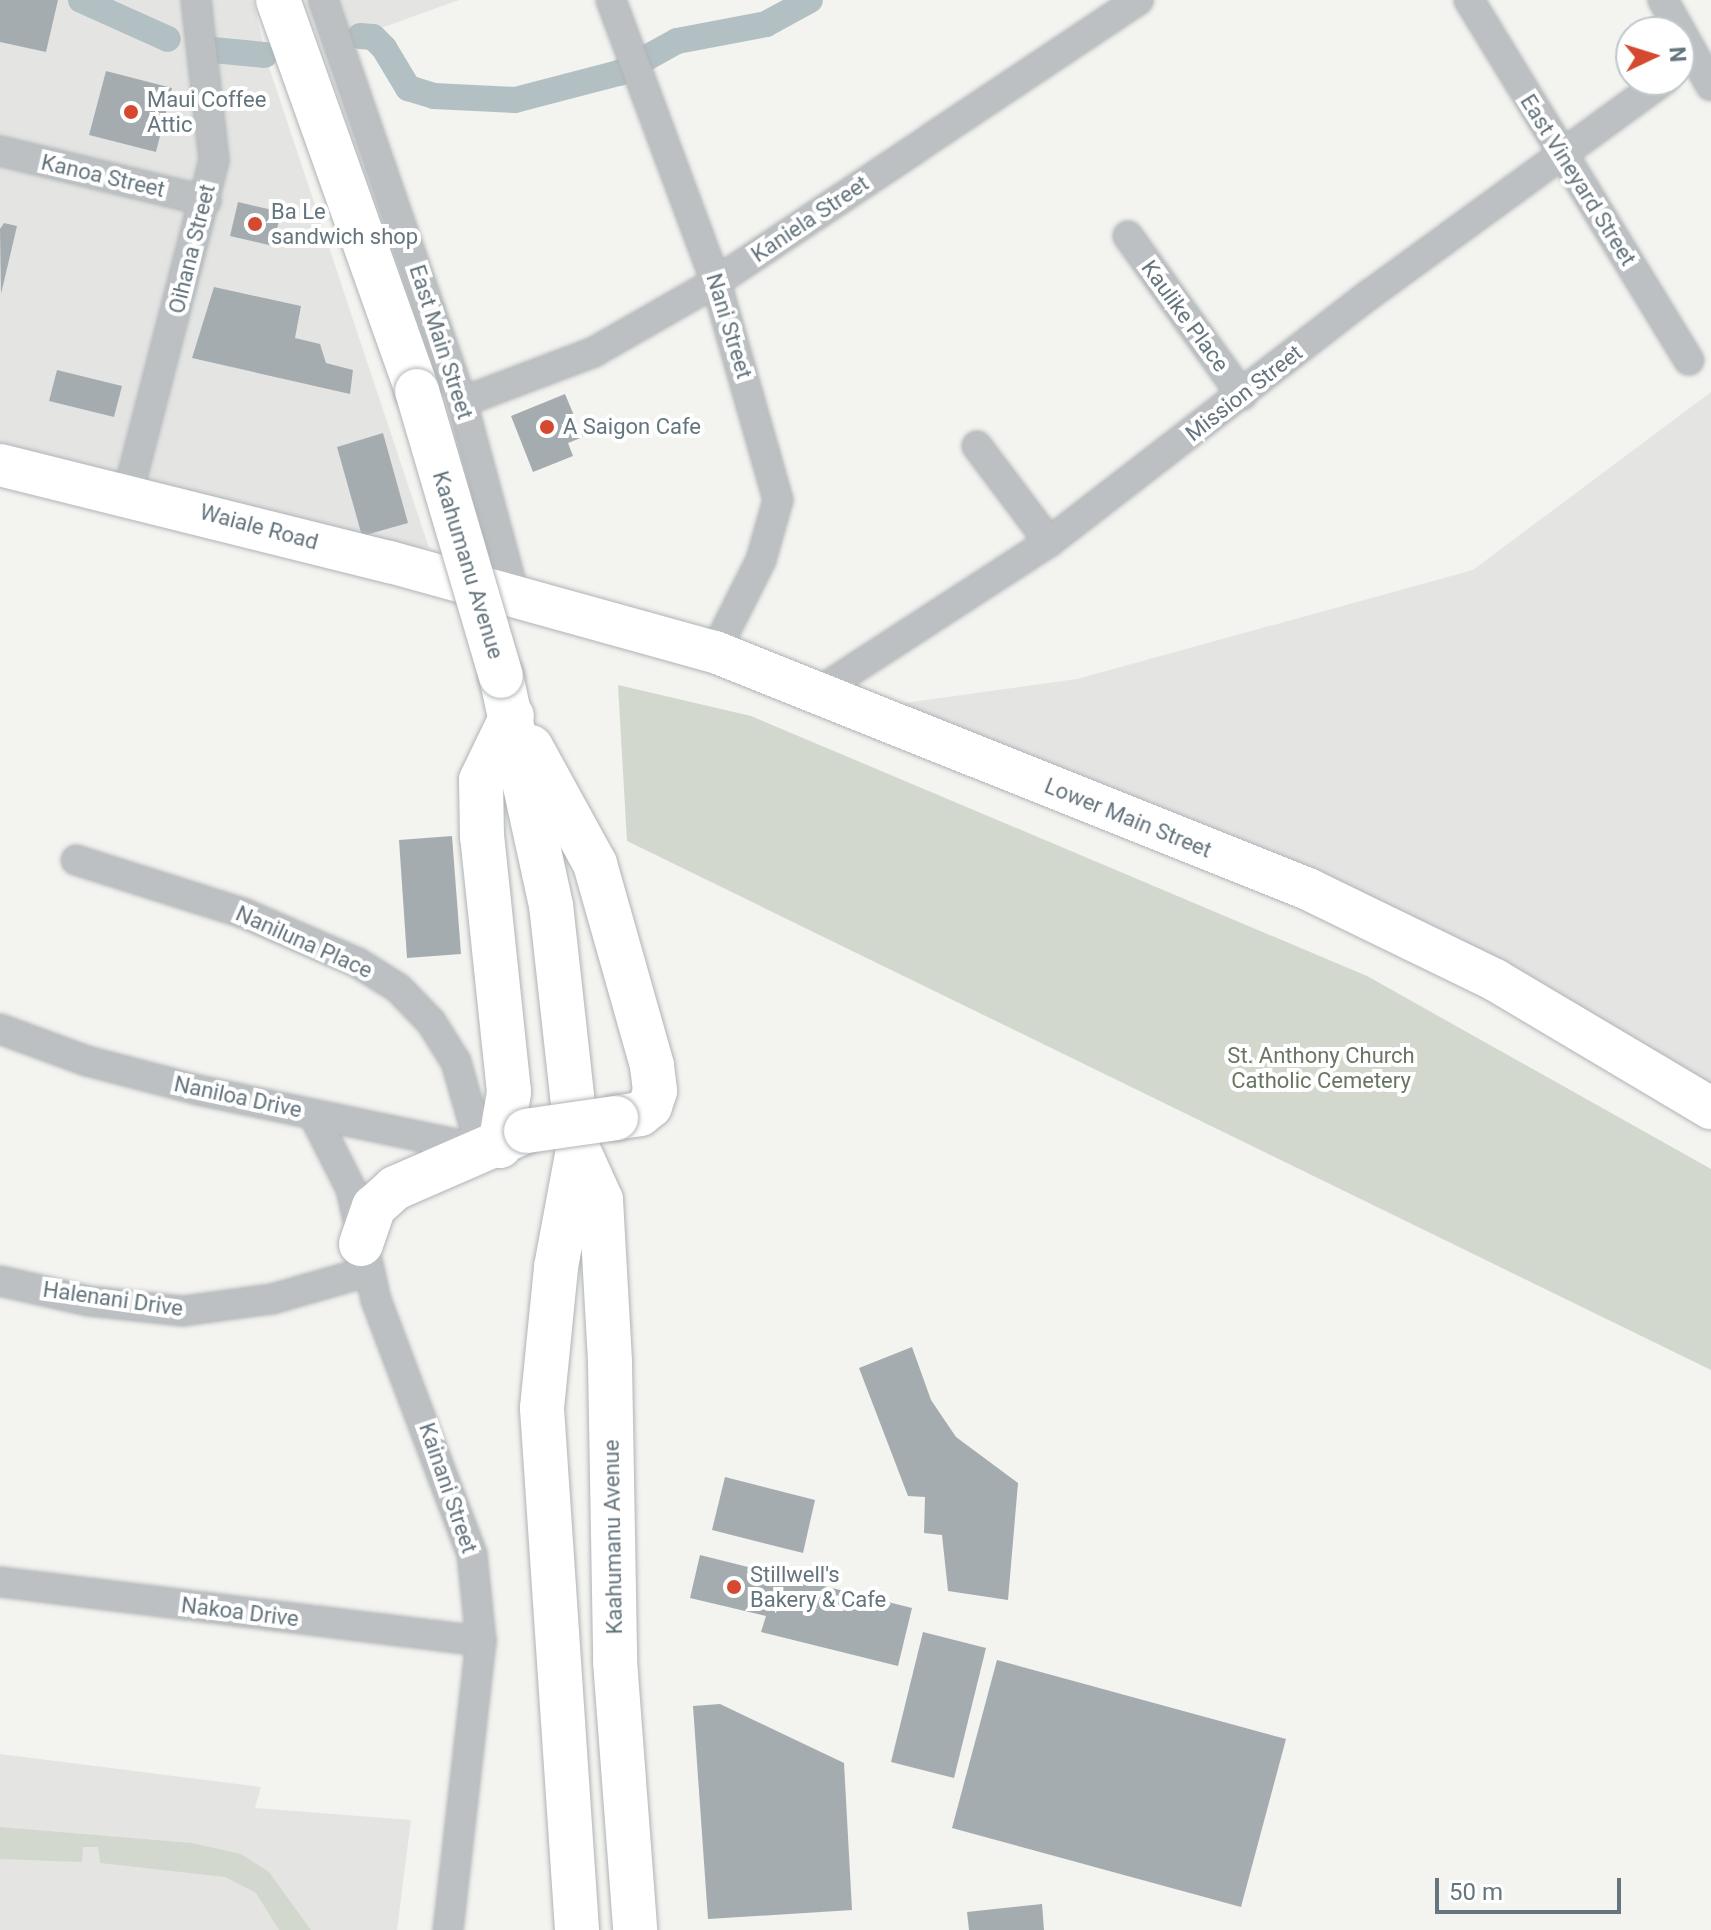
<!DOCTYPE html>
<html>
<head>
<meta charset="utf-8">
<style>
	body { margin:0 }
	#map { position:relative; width:1711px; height:1930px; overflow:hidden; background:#f3f3ef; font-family:Roboto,sans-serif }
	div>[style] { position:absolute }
	.built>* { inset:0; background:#e4e5e3 }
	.green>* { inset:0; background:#d3d8cf }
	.canal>* { height:26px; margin:-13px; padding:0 13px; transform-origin:13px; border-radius:13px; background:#b3c0c3 }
	.building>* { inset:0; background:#a5acb0 }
	.roads { filter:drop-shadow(0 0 2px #afb4b7) drop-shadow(0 0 2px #afb4b7) }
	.street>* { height:28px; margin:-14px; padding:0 14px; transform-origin:14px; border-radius:14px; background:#bcc0c3 }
	.secondary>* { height:42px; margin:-21px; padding:0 21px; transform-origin:21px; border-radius:21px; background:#fff }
	.primary>* { height:44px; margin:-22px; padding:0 22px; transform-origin:22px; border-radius:22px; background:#fff }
	.bridges { filter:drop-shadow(0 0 2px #b0b4b7) drop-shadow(0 0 2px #b0b4b7) }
	.primary-bridge>* { height:44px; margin:-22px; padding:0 22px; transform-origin:22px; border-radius:22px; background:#fff }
	.dots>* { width:22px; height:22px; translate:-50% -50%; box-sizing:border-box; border:4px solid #fff; border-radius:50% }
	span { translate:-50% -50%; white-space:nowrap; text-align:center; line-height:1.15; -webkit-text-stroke:8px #fff; paint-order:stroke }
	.poi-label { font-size:22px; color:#65757e }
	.left { translate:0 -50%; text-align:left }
	.street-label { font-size:22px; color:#65757e }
	.park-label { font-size:22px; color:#687663 }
	.north { position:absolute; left:1615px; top:16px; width:80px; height:80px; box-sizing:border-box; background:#fff; border:2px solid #c1c8cb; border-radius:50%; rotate:86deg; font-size:22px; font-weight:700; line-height:32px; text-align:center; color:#65757e }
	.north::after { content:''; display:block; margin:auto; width:28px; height:36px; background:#d4492f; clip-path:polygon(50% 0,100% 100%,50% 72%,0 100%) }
	.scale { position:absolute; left:1435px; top:1878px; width:186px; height:36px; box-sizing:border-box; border:4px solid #65757e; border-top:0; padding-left:10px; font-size:24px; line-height:28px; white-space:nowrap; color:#65757e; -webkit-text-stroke:6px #fff; paint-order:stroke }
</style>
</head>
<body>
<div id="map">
	<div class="built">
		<div style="clip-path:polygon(0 0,253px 0,268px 64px,429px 548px,402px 547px,0 450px)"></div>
		<div style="clip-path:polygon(312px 0,459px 0,334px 45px)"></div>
		<div style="clip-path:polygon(1711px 392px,1711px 1101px,890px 705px,1077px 679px,1473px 570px)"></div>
		<div style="clip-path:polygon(0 1754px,261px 1787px,255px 1808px,411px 1820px,397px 1930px,0 1930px)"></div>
	</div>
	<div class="green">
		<div style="clip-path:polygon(618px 685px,751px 716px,1367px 976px,1711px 1169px,1711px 1370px,627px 841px)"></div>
		<div style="clip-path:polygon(0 1827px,192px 1843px,241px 1854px,269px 1872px,311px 1930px,279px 1930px,256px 1893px,225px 1877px,100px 1863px,98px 1847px,83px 1847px,82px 1862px,0 1859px)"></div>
	</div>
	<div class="canal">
		<div style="left:81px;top:0;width:95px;rotate:24.1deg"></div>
		<div style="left:360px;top:36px;width:13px;rotate:4deg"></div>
		<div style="left:373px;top:37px;width:16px;rotate:45deg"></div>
		<div style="left:384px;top:48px;width:47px;rotate:59deg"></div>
		<div style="left:408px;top:88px;width:27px;rotate:17deg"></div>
		<div style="left:434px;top:96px;width:81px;rotate:2.8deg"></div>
		<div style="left:515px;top:100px;width:107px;rotate:-14.6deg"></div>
		<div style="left:619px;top:73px;width:66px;rotate:-28.9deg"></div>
		<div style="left:677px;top:41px;width:91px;rotate:-10.8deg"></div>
		<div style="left:766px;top:24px;width:50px;rotate:-28.6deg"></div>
		<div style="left:213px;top:50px;width:52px;rotate:5.5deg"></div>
	</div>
	<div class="building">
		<div style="clip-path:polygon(0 0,58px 0,46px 52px,0 42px)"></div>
		<div style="clip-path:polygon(106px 71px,172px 88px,156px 152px,89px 135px)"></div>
		<div style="clip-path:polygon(238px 202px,281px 212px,273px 246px,230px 236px)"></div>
		<div style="clip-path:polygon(4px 223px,17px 226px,1px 294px,0 229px)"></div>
		<div style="clip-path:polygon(214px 287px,301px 306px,295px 338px,320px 344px,326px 363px,353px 370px,350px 394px,192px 358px)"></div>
		<div style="clip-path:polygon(57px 370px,122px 386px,114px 417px,49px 401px)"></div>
		<div style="clip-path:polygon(565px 394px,583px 437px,568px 443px,573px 456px,533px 472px,511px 416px)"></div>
		<div style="clip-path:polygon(383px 433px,408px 523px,362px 536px,337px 447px)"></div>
		<div style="clip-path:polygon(452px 836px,461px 954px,407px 958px,399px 840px)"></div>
		<div style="clip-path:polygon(912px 1347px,931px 1400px,956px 1437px,1018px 1483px,1008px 1600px,948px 1591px,942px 1535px,924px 1533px,925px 1497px,908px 1496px,859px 1368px)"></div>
		<div style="clip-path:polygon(725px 1477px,815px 1500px,803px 1553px,712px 1530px)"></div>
		<div style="clip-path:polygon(700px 1555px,912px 1608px,898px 1666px,761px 1632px,766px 1616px,690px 1598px)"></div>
		<div style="clip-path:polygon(923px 1632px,986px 1648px,954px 1778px,891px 1762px)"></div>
		<div style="clip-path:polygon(997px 1660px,1286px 1739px,1241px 1907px,952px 1828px)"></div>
		<div style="clip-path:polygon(720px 1704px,844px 1763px,852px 1910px,708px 1919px,693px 1706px)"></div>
		<div style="clip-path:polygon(1042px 1904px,1044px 1930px,969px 1930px,967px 1912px)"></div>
	</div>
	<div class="roads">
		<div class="street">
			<div style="left:323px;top:0;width:425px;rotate:70.9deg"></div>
			<div style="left:462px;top:402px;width:202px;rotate:74.8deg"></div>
			<div style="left:611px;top:0;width:301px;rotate:69.6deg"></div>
			<div style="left:716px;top:282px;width:227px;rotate:74.1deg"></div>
			<div style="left:778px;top:500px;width:62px;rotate:105.8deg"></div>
			<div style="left:761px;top:560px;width:103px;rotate:116.6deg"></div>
			<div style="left:1469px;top:0;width:422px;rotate:58.6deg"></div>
			<div style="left:1663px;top:0;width:98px;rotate:60.8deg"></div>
			<div style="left:0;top:151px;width:212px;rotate:13.6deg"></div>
			<div style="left:1128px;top:236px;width:196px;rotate:54.4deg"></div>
			<div style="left:462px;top:402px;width:141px;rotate:-20.7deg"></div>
			<div style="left:594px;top:352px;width:141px;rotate:-29.8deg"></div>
			<div style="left:716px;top:282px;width:508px;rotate:-33.75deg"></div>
			<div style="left:977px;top:446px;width:120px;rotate:53.1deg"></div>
			<div style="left:128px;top:493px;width:344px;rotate:-75.5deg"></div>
			<div style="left:214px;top:160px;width:161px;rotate:-96.4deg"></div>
			<div style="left:815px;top:694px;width:279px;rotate:-33deg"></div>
			<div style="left:1049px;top:542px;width:404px;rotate:-37.7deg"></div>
			<div style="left:1369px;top:295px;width:365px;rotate:-36.1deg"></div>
			<div style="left:0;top:1029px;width:93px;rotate:20.2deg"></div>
			<div style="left:87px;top:1061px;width:115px;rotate:14.6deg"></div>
			<div style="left:198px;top:1090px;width:289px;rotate:11.8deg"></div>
			<div style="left:481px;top:1149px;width:91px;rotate:-106deg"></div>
			<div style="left:456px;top:1062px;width:47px;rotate:-122deg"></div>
			<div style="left:431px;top:1022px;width:47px;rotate:-134.1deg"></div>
			<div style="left:398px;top:988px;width:47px;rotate:-148deg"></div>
			<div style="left:358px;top:963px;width:125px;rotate:-156.5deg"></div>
			<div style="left:243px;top:913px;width:175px;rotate:-162.4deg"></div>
			<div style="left:313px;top:1114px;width:84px;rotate:63.1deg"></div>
			<div style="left:351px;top:1189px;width:114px;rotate:77.3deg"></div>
			<div style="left:376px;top:1300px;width:272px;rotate:69.3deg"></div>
			<div style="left:472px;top:1554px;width:87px;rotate:84.1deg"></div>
			<div style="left:481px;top:1641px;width:291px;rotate:96.5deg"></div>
			<div style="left:0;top:1281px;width:91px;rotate:12.7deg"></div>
			<div style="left:89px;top:1301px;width:95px;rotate:6.1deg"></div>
			<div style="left:183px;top:1311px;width:90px;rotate:-7.7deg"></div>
			<div style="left:272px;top:1299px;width:98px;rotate:-16deg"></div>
			<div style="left:0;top:1582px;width:485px;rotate:7deg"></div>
		</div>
		<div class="secondary">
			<div style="left:0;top:465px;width:402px;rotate:14deg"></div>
			<div style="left:390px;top:562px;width:337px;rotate:15.5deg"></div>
			<div style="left:715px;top:652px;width:639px;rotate:21.78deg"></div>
			<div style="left:1308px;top:889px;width:208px;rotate:25.9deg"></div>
			<div style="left:1495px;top:980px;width:251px;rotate:30.7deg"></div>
		</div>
		<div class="primary">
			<div style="left:278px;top:0;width:415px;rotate:70.4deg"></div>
			<div style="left:501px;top:676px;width:234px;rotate:77.7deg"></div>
			<div style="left:551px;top:905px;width:245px;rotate:83.7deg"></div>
			<div style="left:578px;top:1149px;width:56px;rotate:65.7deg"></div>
			<div style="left:601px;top:1200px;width:163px;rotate:86.8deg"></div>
			<div style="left:610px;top:1363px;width:298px;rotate:89deg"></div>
			<div style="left:615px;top:1661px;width:270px;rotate:85.7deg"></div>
			<div style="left:531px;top:747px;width:133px;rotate:61.3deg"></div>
			<div style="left:595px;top:864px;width:210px;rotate:74.2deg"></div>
			<div style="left:652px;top:1066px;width:25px;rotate:83deg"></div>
			<div style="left:655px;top:1091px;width:16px;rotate:108deg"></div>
			<div style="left:650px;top:1106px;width:13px;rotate:141deg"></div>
			<div style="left:640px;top:1114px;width:24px;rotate:171deg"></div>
			<div style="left:500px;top:1146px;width:55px;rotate:-80.5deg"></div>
			<div style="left:509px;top:1092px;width:256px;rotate:-96deg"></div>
			<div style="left:482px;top:837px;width:57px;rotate:-91deg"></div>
			<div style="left:481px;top:780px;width:71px;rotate:-64.2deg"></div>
			<div style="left:361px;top:1244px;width:39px;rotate:-71deg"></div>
			<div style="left:374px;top:1207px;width:28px;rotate:-42deg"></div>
			<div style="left:395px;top:1188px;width:141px;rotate:-23.5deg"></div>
			<div style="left:577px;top:1930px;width:523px;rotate:-93.84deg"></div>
			<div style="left:542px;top:1408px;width:142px;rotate:-84.3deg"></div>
			<div style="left:556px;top:1267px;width:120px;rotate:-79.4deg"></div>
		</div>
	</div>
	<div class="bridges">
		<div class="primary-bridge">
			<div style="left:417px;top:391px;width:297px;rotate:73.6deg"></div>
			<div style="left:526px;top:1131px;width:91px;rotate:-8.2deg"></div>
		</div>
	</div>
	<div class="dots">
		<div style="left:131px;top:112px;background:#d4492f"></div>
		<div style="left:255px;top:224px;background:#d4492f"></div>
		<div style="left:547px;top:427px;background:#d4492f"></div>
		<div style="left:734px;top:1587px;background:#d4492f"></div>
	</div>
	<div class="poi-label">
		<span class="left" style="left:147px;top:112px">Maui Coffee<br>Attic</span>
		<span class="left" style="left:271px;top:224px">Ba Le<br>sandwich shop</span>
		<span class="left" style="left:563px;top:427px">A Saigon Cafe</span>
		<span class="left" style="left:750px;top:1587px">Stillwell's<br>Bakery &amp; Cafe</span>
	</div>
	<div class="street-label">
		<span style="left:103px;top:176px;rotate:13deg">Kanoa Street</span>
		<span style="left:1578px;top:180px;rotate:58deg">East Vineyard Street</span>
		<span style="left:810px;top:219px;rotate:-34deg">Kaniela Street</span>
		<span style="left:192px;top:249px;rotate:-76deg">Oihana Street</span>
		<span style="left:1185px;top:316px;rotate:54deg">Kaulike Place</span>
		<span style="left:729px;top:326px;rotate:73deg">Nani Street</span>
		<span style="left:441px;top:342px;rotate:72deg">East Main Street</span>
		<span style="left:1244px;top:393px;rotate:-38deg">Mission Street</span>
		<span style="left:259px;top:527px;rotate:15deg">Waiale Road</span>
		<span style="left:468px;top:565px;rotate:73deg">Kaahumanu Avenue</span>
		<span style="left:1128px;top:818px;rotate:22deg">Lower Main Street</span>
		<span style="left:304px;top:942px;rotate:24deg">Naniluna Place</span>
		<span style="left:238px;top:1097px;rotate:12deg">Naniloa Drive</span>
		<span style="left:113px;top:1299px;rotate:8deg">Halenani Drive</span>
		<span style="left:448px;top:1488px;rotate:71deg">Kainani Street</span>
		<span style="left:613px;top:1537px;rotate:-91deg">Kaahumanu Avenue</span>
		<span style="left:240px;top:1612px;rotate:7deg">Nakoa Drive</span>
	</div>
	<div class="park-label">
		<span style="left:1321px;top:1068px">St. Anthony Church<br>Catholic Cemetery</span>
	</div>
	<div class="north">N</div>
	<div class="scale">50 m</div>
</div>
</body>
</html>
